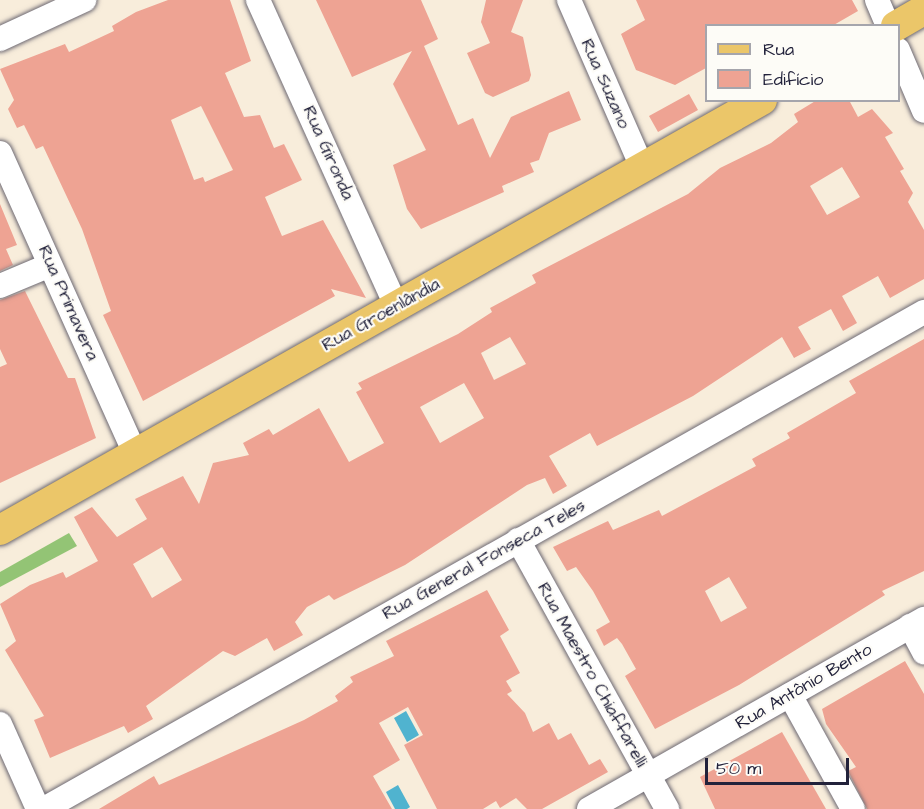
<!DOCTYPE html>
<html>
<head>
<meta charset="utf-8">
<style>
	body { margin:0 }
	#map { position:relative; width:924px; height:809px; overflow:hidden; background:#f8eddb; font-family:"Architects Daughter",sans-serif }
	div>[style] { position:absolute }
	.green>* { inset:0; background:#93c475 }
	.water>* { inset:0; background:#50b3cf }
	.building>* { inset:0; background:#eea393 }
	.roads { filter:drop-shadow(0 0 2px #6d6973) drop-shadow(0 0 2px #6d6973) }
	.minor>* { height:24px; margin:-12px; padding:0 12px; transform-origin:12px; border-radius:12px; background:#fff }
	.major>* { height:30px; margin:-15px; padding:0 15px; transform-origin:15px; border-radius:15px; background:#ebc669 }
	span { translate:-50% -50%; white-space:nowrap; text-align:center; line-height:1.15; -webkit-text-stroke:4.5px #fdfcf7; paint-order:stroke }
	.street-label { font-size:18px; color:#22223b }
	.legend { position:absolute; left:705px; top:24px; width:195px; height:78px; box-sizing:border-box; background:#fdfcf7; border:2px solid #a5a5ac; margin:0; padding:8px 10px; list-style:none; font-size:18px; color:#22223b }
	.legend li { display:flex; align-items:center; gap:12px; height:30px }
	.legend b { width:30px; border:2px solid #a5a5ac }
	.scale { position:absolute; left:705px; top:758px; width:144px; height:27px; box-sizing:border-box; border:3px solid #22223b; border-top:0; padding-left:8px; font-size:18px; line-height:21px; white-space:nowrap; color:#22223b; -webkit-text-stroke:4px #fdfcf7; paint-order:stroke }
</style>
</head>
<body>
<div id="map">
	<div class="green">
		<div style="clip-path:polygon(69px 533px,77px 546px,0 587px,0 572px)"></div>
	</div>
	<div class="water">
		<div style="clip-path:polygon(406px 711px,419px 735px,407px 742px,394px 718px)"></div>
		<div style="clip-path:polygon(398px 785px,410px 807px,407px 809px,395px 809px,386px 792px)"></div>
	</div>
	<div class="building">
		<div style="clip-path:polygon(evenodd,168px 0,230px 0,251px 61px,225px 73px,244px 117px,260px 115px,274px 148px,284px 144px,302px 180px,265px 197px,282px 236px,323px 220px,366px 298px,331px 289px,335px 296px,143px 401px,103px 315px,111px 311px,82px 229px,43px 146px,36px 149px,24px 125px,17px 128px,8px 109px,14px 100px,0 69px,65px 44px,69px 52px,114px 31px,112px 26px,136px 12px,168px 0,201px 106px,233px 170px,205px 182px,203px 177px,194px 180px,171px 120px,201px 106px)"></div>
		<div style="clip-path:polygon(316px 0,421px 0,438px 39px,424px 46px,458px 125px,473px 118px,490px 158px,511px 117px,569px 91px,581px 120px,549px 133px,539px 160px,530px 163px,534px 172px,502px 186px,504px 192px,421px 229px,407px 209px,393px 165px,426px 150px,393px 84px,412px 51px,352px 77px)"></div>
		<div style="clip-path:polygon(486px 0,523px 0,511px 32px,523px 37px,531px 75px,529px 81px,493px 97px,485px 93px,467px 53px,490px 43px,481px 22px)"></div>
		<div style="clip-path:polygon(636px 0,852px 0,858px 11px,832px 26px,706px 26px,706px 68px,675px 85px,636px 70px,621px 34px,645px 20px)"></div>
		<div style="clip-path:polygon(689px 94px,698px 110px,658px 132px,649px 116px)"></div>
		<div style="clip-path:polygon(evenodd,817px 100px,849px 100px,858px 117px,872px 109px,893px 133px,885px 137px,904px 169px,900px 171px,913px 193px,908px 202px,924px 230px,924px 279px,890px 298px,878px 276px,842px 296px,857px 323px,843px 331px,831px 309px,798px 327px,811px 349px,794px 358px,782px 337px,693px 396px,597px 446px,590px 433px,549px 456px,567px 486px,553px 494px,545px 478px,527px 485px,405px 565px,334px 600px,329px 595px,307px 607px,295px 622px,303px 635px,274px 651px,267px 638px,235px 656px,223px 651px,146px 706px,153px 719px,128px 733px,124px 726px,50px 758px,34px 720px,44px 716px,5px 650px,16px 641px,0 604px,30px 585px,63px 572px,66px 578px,98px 561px,74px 517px,92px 507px,117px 537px,147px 519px,135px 499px,183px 476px,199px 504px,213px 463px,249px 455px,243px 443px,269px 429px,273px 435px,319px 408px,349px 462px,384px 443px,356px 392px,362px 389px,358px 383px,458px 334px,492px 312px,490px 308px,536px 283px,532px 275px,688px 194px,720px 168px,771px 143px,798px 122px,794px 114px,817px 100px,842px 167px,860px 197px,827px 215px,810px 186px,842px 167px,817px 100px,510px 337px,526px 364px,494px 380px,481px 353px,510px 337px,817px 100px,464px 383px,484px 418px,440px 443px,420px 407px,464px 383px,817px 100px,162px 547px,182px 580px,152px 598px,133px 564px,162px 547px)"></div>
		<div style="clip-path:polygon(0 204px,17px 245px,6px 249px,13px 265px,0 271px)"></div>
		<div style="clip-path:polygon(25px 291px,68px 378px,75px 378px,96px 438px,0 483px,0 367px,7px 364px,0 349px,0 300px)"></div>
		<div style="clip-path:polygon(evenodd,924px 339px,924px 571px,882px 591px,885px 595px,739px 685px,655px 729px,625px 676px,636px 669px,622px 644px,617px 638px,604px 646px,596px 630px,610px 622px,593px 591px,576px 567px,567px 571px,553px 547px,608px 521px,613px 530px,659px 510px,662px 516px,756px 466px,752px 459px,790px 438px,787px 433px,856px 393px,849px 381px,924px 339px,729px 577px,747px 608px,721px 622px,705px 591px,729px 577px)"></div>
		<div style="clip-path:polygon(487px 590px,509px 630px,500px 636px,520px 673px,506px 681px,512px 691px,507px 694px,525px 713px,533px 732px,549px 723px,558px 740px,571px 733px,589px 765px,600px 759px,608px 772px,542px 809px,527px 809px,516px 798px,500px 808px,496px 801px,483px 809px,437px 809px,404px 745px,423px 735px,408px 707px,379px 723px,400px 760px,373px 776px,392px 809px,99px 809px,154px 776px,159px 785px,304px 720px,338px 701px,335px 696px,353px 682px,350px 677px,394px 656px,386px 641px)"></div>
		<div style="clip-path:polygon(905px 661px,924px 694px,924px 809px,867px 809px,848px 771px,856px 767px,826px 724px,822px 709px)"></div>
		<div style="clip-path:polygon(782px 732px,826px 809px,715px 809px,700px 777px)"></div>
	</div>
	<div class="roads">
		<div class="minor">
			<div style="left:258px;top:0;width:336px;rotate:65.7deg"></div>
			<div style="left:569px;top:0;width:182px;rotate:66.4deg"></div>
			<div style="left:877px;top:0;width:28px;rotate:67deg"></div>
			<div style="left:0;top:39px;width:93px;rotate:-24.9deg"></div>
			<div style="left:898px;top:50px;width:66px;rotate:66.9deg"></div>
			<div style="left:0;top:153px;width:330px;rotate:65.8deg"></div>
			<div style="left:0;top:286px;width:54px;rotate:-22.8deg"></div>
			<div style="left:518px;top:540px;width:308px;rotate:61deg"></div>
			<div style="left:910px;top:626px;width:30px;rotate:62deg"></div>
			<div style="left:790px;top:695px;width:130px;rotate:61.1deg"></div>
			<div style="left:0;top:724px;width:93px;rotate:65.9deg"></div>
			<div style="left:44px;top:809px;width:1011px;rotate:-29.46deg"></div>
			<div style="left:589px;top:809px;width:385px;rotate:-29.6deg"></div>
		</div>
		<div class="major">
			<div style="left:896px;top:26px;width:32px;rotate:-30deg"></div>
			<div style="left:0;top:530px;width:875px;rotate:-29.44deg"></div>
		</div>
	</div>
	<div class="street-label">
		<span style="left:605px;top:84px;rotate:66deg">Rua Suzano</span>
		<span style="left:328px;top:153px;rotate:66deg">Rua Gironda</span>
		<span style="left:68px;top:303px;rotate:66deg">Rua Primavera</span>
		<span style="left:381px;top:315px;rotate:-29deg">Rua Groenlândia</span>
		<span style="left:484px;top:560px;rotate:-29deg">Rua General Fonseca Teles</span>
		<span style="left:592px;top:675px;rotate:61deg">Rua Maestro Chiaffarelli</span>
		<span style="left:804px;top:687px;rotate:-30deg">Rua Antônio Bento</span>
	</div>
	<ul class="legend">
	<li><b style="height:8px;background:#ebc669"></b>Rua</li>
	<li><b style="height:16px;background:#eea393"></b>Edifício</li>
	</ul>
	<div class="scale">50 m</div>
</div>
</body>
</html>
